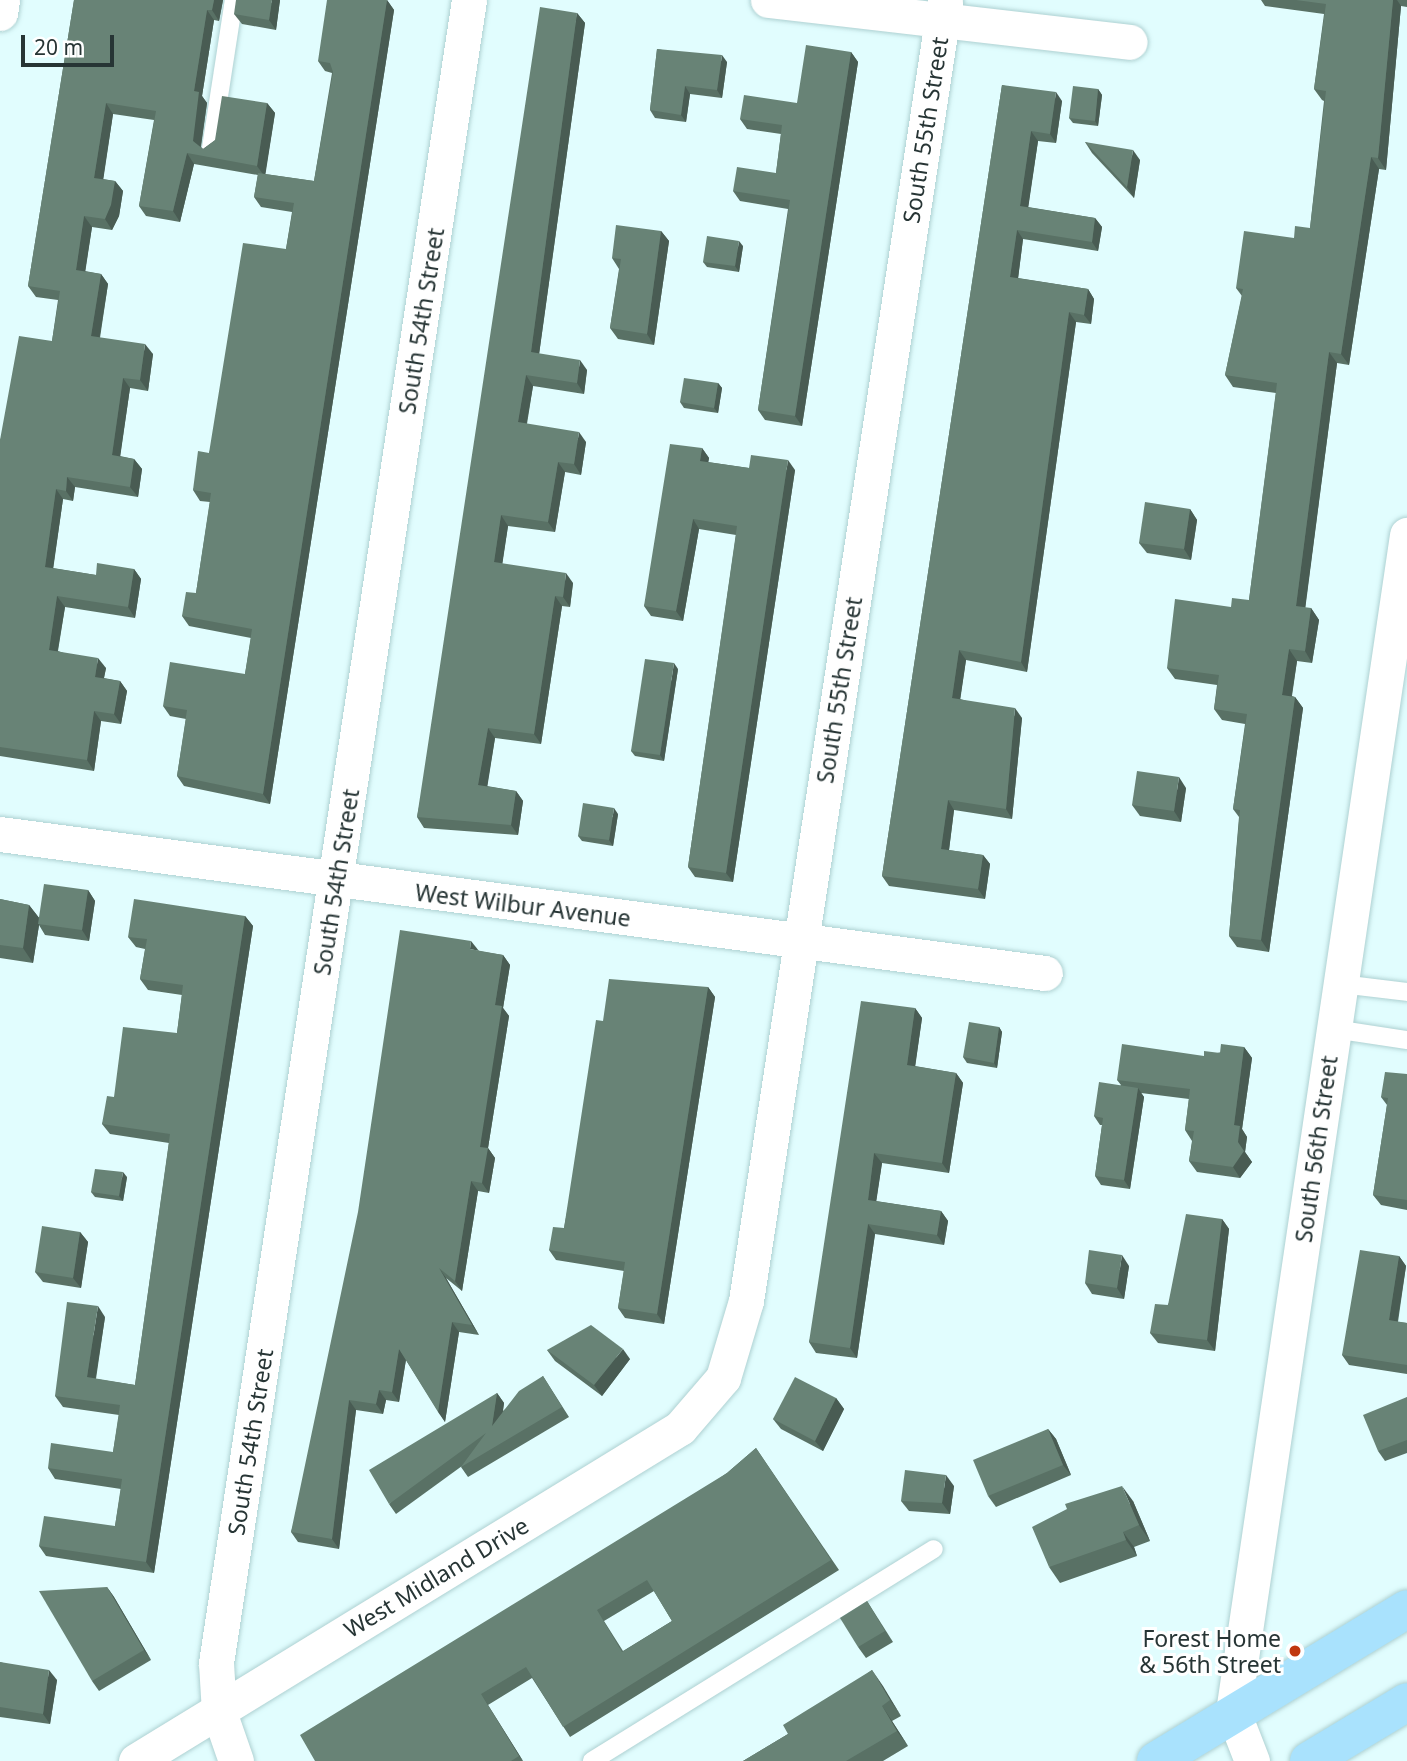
<!DOCTYPE html>
<html>
<head>
<meta charset="utf-8">
<style>
	body { margin:0 }
	#map { position:relative; width:1407px; height:1761px; overflow:hidden; background:#e1fdfe; font-family:"Noto Sans",sans-serif }
	div>[style] { position:absolute }
	.roads { filter:drop-shadow(0 0 2px #aed1d2) drop-shadow(0 0 2px #aed1d2) }
	.lane>* { height:18px; margin:-9px; padding:0 9px; transform-origin:9px; border-radius:9px; background:#fff }
	.street>* { height:35px; margin:-17.5px; padding:0 17.5px; transform-origin:17.5px; border-radius:17.5px; background:#fff }
	.primary>* { height:38px; margin:-19px; padding:0 19px; transform-origin:19px; border-radius:19px; background:#a9e2fd }
	.wall>* { inset:0; background:#597165 }
	.shaded-wall>* { inset:0; background:#495c53 }
	.building>* { inset:0; background:#688376 }
	.dots>* { width:19px; height:19px; translate:-50% -50%; box-sizing:border-box; border:4px solid #fff; border-radius:50% }
	span { translate:-50% -50%; white-space:nowrap; text-align:center; line-height:1.15; -webkit-text-stroke:6px #fff; paint-order:stroke }
	.street-label { font-size:23px; color:#273535 }
	.poi-label { font-size:23px; color:#273535 }
	.right { translate:-100% -50%; text-align:right }
	.scale { position:absolute; left:21px; top:35px; width:93px; height:32px; box-sizing:border-box; border:4px solid #273535; border-top:0; padding-left:9px; font-size:21px; line-height:24px; white-space:nowrap; color:#273535; -webkit-text-stroke:5px #fff; paint-order:stroke }
</style>
</head>
<body>
<div id="map">
	<div class="roads">
		<div class="lane">
			<div style="left:211px;top:148px;width:150px;rotate:-81.2deg"></div>
			<div style="left:1341px;top:984px;width:66px;rotate:6.9deg"></div>
			<div style="left:1334px;top:1029px;width:74px;rotate:8.6deg"></div>
			<div style="left:592px;top:1761px;width:402px;rotate:-31.8deg"></div>
		</div>
		<div class="street">
			<div style="left:768px;top:0;width:364px;rotate:6.6deg"></div>
			<div style="left:0;top:13px;width:13px;rotate:-81deg"></div>
			<div style="left:0;top:834px;width:1054px;rotate:7.58deg"></div>
			<div style="left:136px;top:1761px;width:638px;rotate:-31.47deg"></div>
			<div style="left:680px;top:1428px;width:66px;rotate:-49.3deg"></div>
			<div style="left:723px;top:1378px;width:80px;rotate:-73.4deg"></div>
			<div style="left:746px;top:1301px;width:1316px;rotate:-81.3deg"></div>
			<div style="left:236px;top:1761px;width:52px;rotate:-109.1deg"></div>
			<div style="left:219px;top:1712px;width:49px;rotate:-93.5deg"></div>
			<div style="left:216px;top:1663px;width:1682px;rotate:-81.35deg"></div>
			<div style="left:1252px;top:1761px;width:53px;rotate:-111.2deg"></div>
			<div style="left:1233px;top:1712px;width:1190px;rotate:-81.59deg"></div>
		</div>
		<div class="primary">
			<div style="left:1156px;top:1761px;width:293px;rotate:-31.2deg"></div>
			<div style="left:1309px;top:1761px;width:114px;rotate:-31deg"></div>
		</div>
	</div>
	<div class="wall">
		<div style="clip-path:polygon(74px 0,223px 0,219px 21px,214px 20px,202px 96px,207px 103px,201px 147px,203px 149px,267px 103px,275px 113px,265px 174px,314px 181px,332px 73px,325px 71px,318px 61px,387px 0,394px 10px,270px 804px,184px 786px,177px 776px,186px 719px,170px 716px,163px 706px,245px 674px,251px 638px,189px 626px,182px 616px,196px 593px,210px 502px,200px 501px,193px 490px,209px 453px,286px 249px,292px 212px,261px 207px,254px 197px,258px 175px,194px 164px,180px 222px,146px 216px,139px 206px,154px 120px,113px 114px,103px 179px,115px 181px,123px 191px,119px 216px,112px 230px,92px 227px,85px 271px,101px 274px,108px 284px,100px 338px,153px 354px,148px 391px,130px 388px,120px 456px,134px 459px,142px 469px,138px 497px,75px 487px,73px 501px,63px 499px,53px 568px,96px 575px,134px 569px,141px 579px,135px 618px,65px 607px,58px 651px,106px 668px,104px 678px,120px 681px,127px 691px,121px 724px,101px 721px,94px 771px,0 756px,0 440px,52px 341px,58px 300px,36px 297px,28px 286px)"></div>
		<div style="clip-path:polygon(280px 0,276px 30px,242px 24px,234px 14px)"></div>
		<div style="clip-path:polygon(1261px 0,1407px 0,1407px 7px,1401px 6px,1386px 170px,1379px 169px,1349px 365px,1337px 363px,1305px 608px,1311px 608px,1319px 620px,1312px 663px,1297px 661px,1292px 696px,1295px 697px,1303px 708px,1269px 952px,1237px 947px,1229px 936px,1239px 817px,1233px 809px,1245px 724px,1222px 720px,1214px 709px,1217px 685px,1175px 679px,1167px 668px,1231px 607px,1249px 600px,1276px 393px,1233px 387px,1225px 375px,1242px 296px,1236px 288px,1294px 238px,1310px 228px,1324px 101px,1322px 100px,1314px 89px,1324px 14px,1265px 6px)"></div>
		<div style="clip-path:polygon(577px 13px,585px 23px,539px 354px,587px 370px,584px 394px,533px 386px,527px 424px,586px 442px,581px 475px,565px 472px,555px 532px,508px 526px,502px 564px,573px 583px,570px 607px,562px 606px,541px 744px,495px 738px,487px 786px,516px 791px,523px 801px,518px 835px,424px 828px,417px 817px)"></div>
		<div style="clip-path:polygon(657px 49px,727px 62px,722px 98px,690px 94px,686px 122px,655px 118px,650px 110px)"></div>
		<div style="clip-path:polygon(851px 52px,858px 62px,802px 426px,765px 420px,758px 410px,788px 209px,740px 201px,733px 191px,776px 173px,781px 134px,747px 129px,740px 119px,797px 103px)"></div>
		<div style="clip-path:polygon(1002px 85px,1062px 101px,1056px 143px,1038px 141px,1028px 207px,1095px 218px,1102px 227px,1098px 251px,1023px 239px,1018px 278px,1088px 289px,1094px 299px,1091px 324px,1076px 322px,1027px 672px,966px 660px,960px 699px,1022px 718px,1012px 819px,954px 810px,949px 850px,983px 855px,990px 864px,985px 899px,889px 886px,882px 876px)"></div>
		<div style="clip-path:polygon(1098px 89px,1102px 95px,1098px 126px,1073px 123px,1069px 118px)"></div>
		<div style="clip-path:polygon(1085px 142px,1140px 160px,1134px 198px,1092px 153px)"></div>
		<div style="clip-path:polygon(661px 231px,669px 241px,654px 345px,618px 339px,610px 328px,619px 269px,612px 258px)"></div>
		<div style="clip-path:polygon(743px 246px,739px 272px,707px 267px,703px 262px)"></div>
		<div style="clip-path:polygon(718px 383px,722px 388px,718px 413px,684px 408px,680px 402px)"></div>
		<div style="clip-path:polygon(702px 448px,709px 458px,708px 462px,749px 468px,795px 470px,733px 882px,695px 877px,688px 867px,736px 535px,699px 529px,683px 621px,651px 616px,644px 606px)"></div>
		<div style="clip-path:polygon(1190px 509px,1197px 520px,1191px 560px,1147px 553px,1139px 543px)"></div>
		<div style="clip-path:polygon(678px 669px,664px 761px,635px 756px,631px 751px)"></div>
		<div style="clip-path:polygon(1186px 788px,1181px 822px,1140px 816px,1132px 805px)"></div>
		<div style="clip-path:polygon(618px 814px,613px 846px,582px 841px,578px 836px)"></div>
		<div style="clip-path:polygon(88px 890px,95px 901px,89px 941px,45px 935px,39px 925px,33px 963px,0 958px,0 899px,29px 905px,39px 918px)"></div>
		<div style="clip-path:polygon(245px 916px,253px 926px,154px 1573px,46px 1556px,39px 1546px,115px 1526px,121px 1489px,55px 1479px,48px 1468px,113px 1452px,119px 1415px,63px 1407px,55px 1396px,105px 1317px,96px 1379px,135px 1385px,169px 1143px,110px 1134px,102px 1124px,114px 1097px,177px 1033px,182px 995px,148px 990px,140px 979px,145px 949px,136px 947px,128px 937px)"></div>
		<div style="clip-path:polygon(478px 951px,503px 955px,510px 965px,503px 1008px,509px 1016px,488px 1148px,495px 1158px,489px 1193px,478px 1191px,462px 1291px,446px 1278px,479px 1335px,459px 1332px,445px 1422px,406px 1360px,399px 1402px,386px 1400px,383px 1414px,356px 1410px,339px 1549px,298px 1542px,291px 1532px)"></div>
		<div style="clip-path:polygon(708px 987px,715px 997px,664px 1324px,625px 1318px,618px 1308px,624px 1271px,556px 1260px,549px 1250px,564px 1228px,603px 1021px)"></div>
		<div style="clip-path:polygon(915px 1008px,922px 1018px,915px 1066px,956px 1073px,963px 1083px,949px 1173px,882px 1163px,876px 1201px,941px 1211px,948px 1221px,944px 1245px,875px 1234px,857px 1358px,816px 1353px,809px 1342px)"></div>
		<div style="clip-path:polygon(999px 1027px,1002px 1032px,997px 1068px,967px 1063px,963px 1057px)"></div>
		<div style="clip-path:polygon(1244px 1047px,1252px 1058px,1242px 1129px,1247px 1137px,1245px 1152px,1252px 1162px,1240px 1178px,1197px 1172px,1189px 1161px,1192px 1141px,1185px 1130px,1189px 1099px,1141px 1093px,1144px 1097px,1130px 1189px,1101px 1185px,1095px 1176px,1102px 1125px,1100px 1125px,1094px 1116px,1121px 1085px,1117px 1080px,1204px 1056px)"></div>
		<div style="clip-path:polygon(1407px 1074px,1407px 1210px,1381px 1205px,1373px 1195px,1387px 1105px,1381px 1097px)"></div>
		<div style="clip-path:polygon(127px 1177px,123px 1201px,95px 1197px,91px 1192px)"></div>
		<div style="clip-path:polygon(1222px 1219px,1229px 1229px,1215px 1351px,1158px 1343px,1150px 1333px)"></div>
		<div style="clip-path:polygon(80px 1232px,88px 1242px,81px 1288px,43px 1282px,35px 1272px)"></div>
		<div style="clip-path:polygon(1399px 1256px,1406px 1266px,1398px 1322px,1407px 1323px,1407px 1374px,1349px 1365px,1342px 1355px)"></div>
		<div style="clip-path:polygon(1129px 1266px,1124px 1299px,1092px 1294px,1085px 1283px)"></div>
		<div style="clip-path:polygon(547px 1350px,630px 1359px,602px 1396px,555px 1361px)"></div>
		<div style="clip-path:polygon(543px 1376px,569px 1417px,468px 1477px,461px 1467px,462px 1466px,396px 1514px,389px 1504px,497px 1393px,504px 1403px,503px 1411px)"></div>
		<div style="clip-path:polygon(1407px 1397px,1407px 1453px,1385px 1461px,1378px 1451px)"></div>
		<div style="clip-path:polygon(836px 1398px,844px 1409px,823px 1451px,781px 1429px,773px 1419px)"></div>
		<div style="clip-path:polygon(1048px 1429px,1056px 1439px,1071px 1475px,996px 1507px,988px 1496px)"></div>
		<div style="clip-path:polygon(evenodd,756px 1448px,839px 1570px,570px 1737px,532px 1678px,488px 1705px,523px 1761px,315px 1761px,727px 1473px,756px 1448px,654px 1591px,672px 1621px,623px 1651px,604px 1621px,654px 1591px)"></div>
		<div style="clip-path:polygon(954px 1486px,950px 1514px,909px 1511px,901px 1501px)"></div>
		<div style="clip-path:polygon(1133px 1501px,1150px 1541px,1134px 1547px,1137px 1556px,1060px 1583px,1049px 1567px)"></div>
		<div style="clip-path:polygon(107px 1587px,114px 1597px,151px 1660px,99px 1691px,92px 1681px)"></div>
		<div style="clip-path:polygon(867px 1601px,893px 1642px,866px 1658px,858px 1647px)"></div>
		<div style="clip-path:polygon(0 1662px,57px 1680px,50px 1724px,0 1717px)"></div>
		<div style="clip-path:polygon(872px 1670px,901px 1716px,892px 1721px,908px 1746px,883px 1761px,743px 1761px,788px 1734px)"></div>
	</div>
	<div class="shaded-wall">
		<div style="clip-path:polygon(214px 0,223px 0,219px 21px,212px 10px)"></div>
		<div style="clip-path:polygon(272px 0,280px 0,276px 30px,269px 20px)"></div>
		<div style="clip-path:polygon(387px 0,394px 10px,270px 804px,263px 794px)"></div>
		<div style="clip-path:polygon(1393px 0,1397px 0,1401px 6px,1386px 170px,1378px 158px)"></div>
		<div style="clip-path:polygon(207px 10px,214px 20px,202px 96px,207px 103px,200px 151px,193px 141px,194px 91px)"></div>
		<div style="clip-path:polygon(577px 13px,585px 23px,538px 362px,531px 352px)"></div>
		<div style="clip-path:polygon(851px 52px,858px 62px,802px 426px,795px 416px)"></div>
		<div style="clip-path:polygon(722px 55px,727px 62px,722px 98px,717px 90px)"></div>
		<div style="clip-path:polygon(685px 86px,690px 94px,686px 122px,681px 115px)"></div>
		<div style="clip-path:polygon(1098px 89px,1102px 95px,1098px 126px,1095px 121px)"></div>
		<div style="clip-path:polygon(1056px 92px,1062px 101px,1056px 143px,1050px 134px)"></div>
		<div style="clip-path:polygon(106px 103px,113px 114px,102px 188px,94px 178px)"></div>
		<div style="clip-path:polygon(267px 103px,275px 113px,265px 177px,257px 166px)"></div>
		<div style="clip-path:polygon(1031px 131px,1038px 141px,1027px 216px,1020px 206px)"></div>
		<div style="clip-path:polygon(1133px 150px,1140px 160px,1134px 198px,1127px 187px)"></div>
		<div style="clip-path:polygon(187px 153px,194px 164px,180px 222px,173px 211px)"></div>
		<div style="clip-path:polygon(1371px 157px,1379px 169px,1349px 365px,1341px 354px)"></div>
		<div style="clip-path:polygon(115px 181px,123px 191px,119px 216px,112px 230px,105px 219px)"></div>
		<div style="clip-path:polygon(84px 216px,92px 227px,84px 280px,76px 270px)"></div>
		<div style="clip-path:polygon(1095px 218px,1102px 227px,1098px 251px,1092px 242px)"></div>
		<div style="clip-path:polygon(1017px 230px,1023px 239px,1017px 287px,1010px 277px)"></div>
		<div style="clip-path:polygon(661px 231px,669px 241px,654px 345px,647px 334px)"></div>
		<div style="clip-path:polygon(739px 241px,743px 246px,739px 272px,735px 266px)"></div>
		<div style="clip-path:polygon(101px 274px,108px 284px,98px 347px,91px 336px)"></div>
		<div style="clip-path:polygon(1088px 289px,1094px 299px,1091px 324px,1084px 315px)"></div>
		<div style="clip-path:polygon(1069px 312px,1076px 322px,1027px 672px,1021px 662px)"></div>
		<div style="clip-path:polygon(145px 344px,153px 354px,148px 391px,140px 380px)"></div>
		<div style="clip-path:polygon(1329px 352px,1337px 363px,1304px 618px,1296px 606px)"></div>
		<div style="clip-path:polygon(580px 360px,587px 370px,584px 394px,577px 383px)"></div>
		<div style="clip-path:polygon(526px 375px,533px 386px,525px 432px,518px 422px)"></div>
		<div style="clip-path:polygon(123px 378px,130px 388px,119px 465px,112px 455px)"></div>
		<div style="clip-path:polygon(718px 383px,722px 388px,718px 413px,714px 408px)"></div>
		<div style="clip-path:polygon(579px 432px,586px 442px,581px 475px,574px 464px)"></div>
		<div style="clip-path:polygon(702px 448px,709px 458px,707px 471px,700px 461px)"></div>
		<div style="clip-path:polygon(134px 459px,142px 469px,138px 497px,130px 487px)"></div>
		<div style="clip-path:polygon(788px 460px,795px 470px,733px 882px,726px 873px)"></div>
		<div style="clip-path:polygon(558px 462px,565px 472px,555px 532px,548px 522px)"></div>
		<div style="clip-path:polygon(67px 477px,75px 487px,73px 501px,66px 491px)"></div>
		<div style="clip-path:polygon(56px 489px,63px 499px,52px 577px,45px 567px)"></div>
		<div style="clip-path:polygon(1190px 509px,1197px 520px,1191px 560px,1184px 549px)"></div>
		<div style="clip-path:polygon(501px 515px,508px 526px,501px 573px,494px 562px)"></div>
		<div style="clip-path:polygon(693px 519px,699px 529px,683px 621px,676px 611px)"></div>
		<div style="clip-path:polygon(134px 569px,141px 579px,135px 618px,128px 607px)"></div>
		<div style="clip-path:polygon(566px 573px,573px 583px,570px 607px,563px 597px)"></div>
		<div style="clip-path:polygon(57px 596px,65px 607px,56px 660px,49px 650px)"></div>
		<div style="clip-path:polygon(555px 596px,562px 606px,541px 744px,534px 734px)"></div>
		<div style="clip-path:polygon(1311px 608px,1319px 620px,1312px 663px,1305px 651px)"></div>
		<div style="clip-path:polygon(1289px 649px,1297px 661px,1290px 706px,1282px 695px)"></div>
		<div style="clip-path:polygon(959px 650px,966px 660px,959px 708px,952px 698px)"></div>
		<div style="clip-path:polygon(98px 658px,106px 668px,102px 687px,95px 677px)"></div>
		<div style="clip-path:polygon(674px 663px,678px 669px,664px 761px,660px 755px)"></div>
		<div style="clip-path:polygon(120px 681px,127px 691px,121px 724px,114px 714px)"></div>
		<div style="clip-path:polygon(1295px 697px,1303px 708px,1269px 952px,1261px 940px)"></div>
		<div style="clip-path:polygon(1015px 708px,1022px 718px,1012px 819px,1006px 809px)"></div>
		<div style="clip-path:polygon(94px 711px,101px 721px,94px 771px,87px 760px)"></div>
		<div style="clip-path:polygon(488px 728px,495px 738px,486px 795px,478px 785px)"></div>
		<div style="clip-path:polygon(1179px 777px,1186px 788px,1181px 822px,1174px 811px)"></div>
		<div style="clip-path:polygon(516px 791px,523px 801px,518px 835px,511px 825px)"></div>
		<div style="clip-path:polygon(948px 800px,954px 810px,948px 858px,941px 849px)"></div>
		<div style="clip-path:polygon(614px 808px,618px 814px,613px 846px,609px 840px)"></div>
		<div style="clip-path:polygon(983px 855px,990px 864px,985px 899px,978px 889px)"></div>
		<div style="clip-path:polygon(88px 890px,95px 901px,89px 941px,82px 930px)"></div>
		<div style="clip-path:polygon(29px 905px,40px 919px,33px 963px,23px 948px)"></div>
		<div style="clip-path:polygon(245px 916px,253px 926px,154px 1573px,146px 1562px)"></div>
		<div style="clip-path:polygon(471px 941px,479px 951px,470px 949px)"></div>
		<div style="clip-path:polygon(503px 955px,510px 965px,503px 1008px,509px 1016px,488px 1148px,495px 1158px,489px 1193px,482px 1183px,480px 1147px,495px 1005px)"></div>
		<div style="clip-path:polygon(708px 987px,715px 997px,664px 1324px,657px 1314px)"></div>
		<div style="clip-path:polygon(915px 1008px,922px 1018px,914px 1075px,907px 1065px)"></div>
		<div style="clip-path:polygon(999px 1027px,1002px 1032px,997px 1068px,994px 1063px)"></div>
		<div style="clip-path:polygon(1244px 1047px,1252px 1058px,1242px 1129px,1247px 1137px,1245px 1152px,1252px 1162px,1240px 1178px,1233px 1167px,1238px 1142px,1234px 1125px)"></div>
		<div style="clip-path:polygon(956px 1073px,963px 1083px,949px 1173px,942px 1163px)"></div>
		<div style="clip-path:polygon(1138px 1088px,1144px 1097px,1130px 1189px,1124px 1180px)"></div>
		<div style="clip-path:polygon(874px 1153px,882px 1163px,875px 1210px,868px 1200px)"></div>
		<div style="clip-path:polygon(123px 1172px,127px 1177px,123px 1201px,119px 1196px)"></div>
		<div style="clip-path:polygon(471px 1181px,478px 1191px,462px 1291px,455px 1281px)"></div>
		<div style="clip-path:polygon(941px 1211px,948px 1221px,944px 1245px,937px 1235px)"></div>
		<div style="clip-path:polygon(1222px 1219px,1229px 1229px,1215px 1351px,1207px 1340px)"></div>
		<div style="clip-path:polygon(868px 1224px,875px 1234px,857px 1358px,850px 1348px)"></div>
		<div style="clip-path:polygon(80px 1232px,88px 1242px,81px 1288px,73px 1278px)"></div>
		<div style="clip-path:polygon(1122px 1255px,1129px 1266px,1124px 1299px,1117px 1288px)"></div>
		<div style="clip-path:polygon(1399px 1256px,1406px 1266px,1396px 1330px,1389px 1320px)"></div>
		<div style="clip-path:polygon(439px 1268px,446px 1278px,479px 1335px,472px 1325px)"></div>
		<div style="clip-path:polygon(98px 1306px,105px 1317px,94px 1388px,87px 1377px)"></div>
		<div style="clip-path:polygon(452px 1322px,459px 1332px,445px 1422px,438px 1412px)"></div>
		<div style="clip-path:polygon(399px 1349px,406px 1359px,399px 1402px,392px 1392px)"></div>
		<div style="clip-path:polygon(623px 1349px,630px 1359px,602px 1396px,594px 1385px)"></div>
		<div style="clip-path:polygon(379px 1390px,386px 1400px,383px 1414px,376px 1404px)"></div>
		<div style="clip-path:polygon(497px 1393px,504px 1403px,499px 1436px,492px 1426px)"></div>
		<div style="clip-path:polygon(836px 1398px,844px 1409px,823px 1451px,815px 1441px)"></div>
		<div style="clip-path:polygon(349px 1400px,356px 1410px,339px 1549px,332px 1539px)"></div>
		<div style="clip-path:polygon(1048px 1429px,1056px 1439px,1071px 1475px,1063px 1465px)"></div>
		<div style="clip-path:polygon(946px 1475px,954px 1486px,950px 1514px,942px 1503px)"></div>
		<div style="clip-path:polygon(1122px 1486px,1133px 1501px,1150px 1541px,1139px 1525px)"></div>
		<div style="clip-path:polygon(1123px 1532px,1134px 1547px,1137px 1556px,1126px 1540px)"></div>
		<div style="clip-path:polygon(107px 1587px,114px 1597px,151px 1660px,144px 1650px)"></div>
		<div style="clip-path:polygon(49px 1670px,57px 1680px,50px 1724px,43px 1714px)"></div>
		<div style="clip-path:polygon(872px 1670px,883px 1686px,901px 1716px,890px 1700px)"></div>
		<div style="clip-path:polygon(481px 1694px,488px 1705px,523px 1761px,519px 1756px)"></div>
		<div style="clip-path:polygon(882px 1706px,892px 1721px,908px 1746px,897px 1731px)"></div>
	</div>
	<div class="building">
		<div style="clip-path:polygon(74px 0,214px 0,212px 10px,207px 10px,194px 91px,199px 92px,193px 141px,203px 149px,215px 140px,222px 96px,267px 103px,257px 166px,187px 153px,173px 211px,139px 206px,156px 111px,106px 103px,94px 178px,115px 181px,111px 205px,105px 219px,84px 216px,76px 270px,101px 274px,91px 336px,145px 344px,140px 380px,123px 378px,112px 455px,134px 459px,130px 487px,67px 477px,66px 491px,56px 489px,45px 567px,96px 575px,97px 563px,134px 569px,128px 607px,57px 596px,49px 650px,98px 658px,95px 677px,120px 681px,114px 714px,94px 711px,87px 760px,0 747px,0 440px,19px 336px,52px 341px,60px 291px,28px 286px)"></div>
		<div style="clip-path:polygon(236px 0,272px 0,269px 20px,234px 14px)"></div>
		<div style="clip-path:polygon(327px 0,387px 0,263px 794px,177px 776px,187px 710px,163px 706px,170px 662px,245px 674px,252px 629px,182px 616px,186px 592px,196px 593px,211px 493px,193px 490px,198px 451px,209px 453px,243px 243px,286px 249px,294px 203px,254px 197px,258px 173px,314px 181px,333px 72px,330px 63px,318px 61px)"></div>
		<div style="clip-path:polygon(1296px 0,1393px 0,1378px 158px,1371px 157px,1341px 354px,1329px 352px,1296px 606px,1311px 608px,1305px 651px,1289px 649px,1282px 695px,1295px 697px,1261px 940px,1229px 936px,1240px 810px,1233px 809px,1247px 714px,1214px 709px,1219px 675px,1167px 668px,1175px 599px,1231px 607px,1232px 598px,1249px 600px,1277px 383px,1225px 375px,1243px 289px,1236px 288px,1244px 231px,1294px 238px,1295px 226px,1310px 228px,1326px 91px,1314px 89px,1326px 4px)"></div>
		<div style="clip-path:polygon(540px 7px,577px 13px,531px 352px,580px 360px,577px 383px,526px 375px,518px 422px,579px 432px,574px 464px,558px 462px,548px 522px,501px 515px,494px 562px,566px 573px,563px 597px,555px 596px,534px 734px,488px 728px,478px 785px,516px 791px,511px 825px,417px 817px)"></div>
		<div style="clip-path:polygon(806px 45px,851px 52px,795px 416px,758px 410px,790px 200px,733px 191px,737px 167px,776px 173px,782px 125px,740px 119px,744px 95px,797px 103px)"></div>
		<div style="clip-path:polygon(657px 49px,722px 55px,717px 90px,685px 86px,681px 115px,650px 110px)"></div>
		<div style="clip-path:polygon(1002px 85px,1056px 92px,1050px 134px,1031px 131px,1020px 206px,1095px 218px,1092px 242px,1017px 230px,1010px 277px,1088px 289px,1084px 315px,1069px 312px,1021px 662px,959px 650px,952px 698px,1015px 708px,1006px 809px,948px 800px,941px 849px,983px 855px,978px 889px,882px 876px)"></div>
		<div style="clip-path:polygon(1073px 86px,1098px 89px,1095px 121px,1069px 118px)"></div>
		<div style="clip-path:polygon(1085px 142px,1133px 150px,1127px 187px)"></div>
		<div style="clip-path:polygon(616px 225px,661px 231px,647px 334px,610px 328px,621px 259px,612px 258px)"></div>
		<div style="clip-path:polygon(707px 236px,739px 241px,735px 266px,703px 262px)"></div>
		<div style="clip-path:polygon(684px 378px,718px 383px,714px 408px,680px 402px)"></div>
		<div style="clip-path:polygon(670px 444px,702px 448px,700px 461px,749px 468px,751px 455px,788px 460px,726px 873px,688px 867px,737px 526px,693px 519px,676px 611px,644px 606px)"></div>
		<div style="clip-path:polygon(1145px 502px,1190px 509px,1184px 549px,1139px 543px)"></div>
		<div style="clip-path:polygon(645px 659px,674px 663px,660px 755px,631px 751px)"></div>
		<div style="clip-path:polygon(1137px 771px,1179px 777px,1174px 811px,1132px 805px)"></div>
		<div style="clip-path:polygon(583px 803px,614px 808px,609px 840px,578px 836px)"></div>
		<div style="clip-path:polygon(44px 884px,88px 890px,82px 930px,38px 924px)"></div>
		<div style="clip-path:polygon(0 899px,29px 905px,23px 948px,0 945px)"></div>
		<div style="clip-path:polygon(134px 899px,245px 916px,146px 1562px,39px 1546px,44px 1516px,115px 1526px,122px 1479px,48px 1468px,51px 1443px,113px 1452px,120px 1405px,55px 1396px,67px 1302px,98px 1306px,87px 1377px,135px 1385px,170px 1134px,102px 1124px,107px 1096px,114px 1097px,123px 1027px,177px 1033px,183px 985px,140px 979px,147px 939px,128px 937px)"></div>
		<div style="clip-path:polygon(400px 930px,471px 941px,470px 949px,503px 955px,495px 1005px,502px 1006px,480px 1147px,488px 1148px,482px 1183px,471px 1181px,455px 1281px,439px 1268px,472px 1325px,452px 1322px,438px 1412px,399px 1349px,392px 1392px,379px 1390px,376px 1404px,349px 1400px,332px 1539px,291px 1532px,358px 1212px)"></div>
		<div style="clip-path:polygon(609px 979px,708px 987px,657px 1314px,618px 1308px,625px 1262px,549px 1250px,553px 1227px,564px 1228px,596px 1020px,603px 1021px)"></div>
		<div style="clip-path:polygon(861px 1001px,915px 1008px,907px 1065px,956px 1073px,942px 1163px,874px 1153px,868px 1200px,941px 1211px,937px 1235px,868px 1224px,850px 1348px,809px 1342px)"></div>
		<div style="clip-path:polygon(969px 1022px,999px 1027px,994px 1063px,963px 1057px)"></div>
		<div style="clip-path:polygon(1122px 1044px,1204px 1056px,1204px 1051px,1220px 1053px,1221px 1044px,1244px 1047px,1234px 1125px,1240px 1126px,1238px 1142px,1244px 1151px,1233px 1167px,1189px 1161px,1194px 1131px,1185px 1130px,1190px 1089px,1117px 1080px)"></div>
		<div style="clip-path:polygon(1385px 1072px,1407px 1074px,1407px 1200px,1373px 1195px,1388px 1098px,1381px 1097px)"></div>
		<div style="clip-path:polygon(1099px 1082px,1138px 1088px,1124px 1180px,1095px 1176px,1103px 1118px,1094px 1116px)"></div>
		<div style="clip-path:polygon(95px 1169px,123px 1172px,119px 1196px,91px 1192px)"></div>
		<div style="clip-path:polygon(1186px 1214px,1222px 1219px,1207px 1340px,1150px 1333px,1155px 1304px,1168px 1305px)"></div>
		<div style="clip-path:polygon(42px 1226px,80px 1232px,73px 1278px,35px 1272px)"></div>
		<div style="clip-path:polygon(1089px 1250px,1122px 1255px,1117px 1288px,1085px 1283px)"></div>
		<div style="clip-path:polygon(1360px 1250px,1399px 1256px,1389px 1320px,1407px 1323px,1407px 1365px,1342px 1355px)"></div>
		<div style="clip-path:polygon(591px 1325px,623px 1349px,594px 1385px,547px 1350px)"></div>
		<div style="clip-path:polygon(543px 1376px,562px 1407px,461px 1467px,486px 1433px,389px 1504px,369px 1470px,497px 1393px,492px 1426px,519px 1391px)"></div>
		<div style="clip-path:polygon(795px 1377px,836px 1398px,815px 1441px,773px 1419px)"></div>
		<div style="clip-path:polygon(1407px 1397px,1407px 1440px,1378px 1451px,1363px 1415px)"></div>
		<div style="clip-path:polygon(1048px 1429px,1063px 1465px,988px 1496px,973px 1460px)"></div>
		<div style="clip-path:polygon(evenodd,756px 1448px,831px 1560px,563px 1727px,526px 1667px,481px 1694px,519px 1756px,511px 1761px,315px 1761px,300px 1735px,727px 1473px,756px 1448px,647px 1580px,672px 1621px,622px 1652px,597px 1610px,647px 1580px)"></div>
		<div style="clip-path:polygon(905px 1470px,946px 1475px,942px 1503px,901px 1501px)"></div>
		<div style="clip-path:polygon(1122px 1486px,1139px 1525px,1123px 1532px,1126px 1540px,1049px 1567px,1032px 1527px,1067px 1509px,1065px 1504px)"></div>
		<div style="clip-path:polygon(107px 1587px,144px 1650px,92px 1681px,39px 1591px)"></div>
		<div style="clip-path:polygon(867px 1601px,885px 1631px,858px 1647px,840px 1618px)"></div>
		<div style="clip-path:polygon(0 1662px,49px 1670px,43px 1714px,0 1707px)"></div>
		<div style="clip-path:polygon(872px 1670px,890px 1700px,882px 1706px,897px 1731px,846px 1761px,743px 1761px,788px 1734px,783px 1725px)"></div>
	</div>
	<div class="dots">
		<div style="left:1295px;top:1651px;background:#c0370f"></div>
	</div>
	<div class="street-label">
		<span style="left:925px;top:130px;rotate:-81deg">South 55th Street</span>
		<span style="left:421px;top:321px;rotate:-81deg">South 54th Street</span>
		<span style="left:839px;top:690px;rotate:-81deg">South 55th Street</span>
		<span style="left:336px;top:882px;rotate:-81deg">South 54th Street</span>
		<span style="left:523px;top:905px;rotate:7deg">West Wilbur Avenue</span>
		<span style="left:1316px;top:1149px;rotate:-82deg">South 56th Street</span>
		<span style="left:250px;top:1442px;rotate:-81deg">South 54th Street</span>
		<span style="left:436px;top:1577px;rotate:-31deg">West Midland Drive</span>
	</div>
	<div class="poi-label">
		<span class="right" style="left:1281px;top:1651px">Forest Home<br>&amp; 56th Street</span>
	</div>
	<div class="scale">20 m</div>
</div>
</body>
</html>
